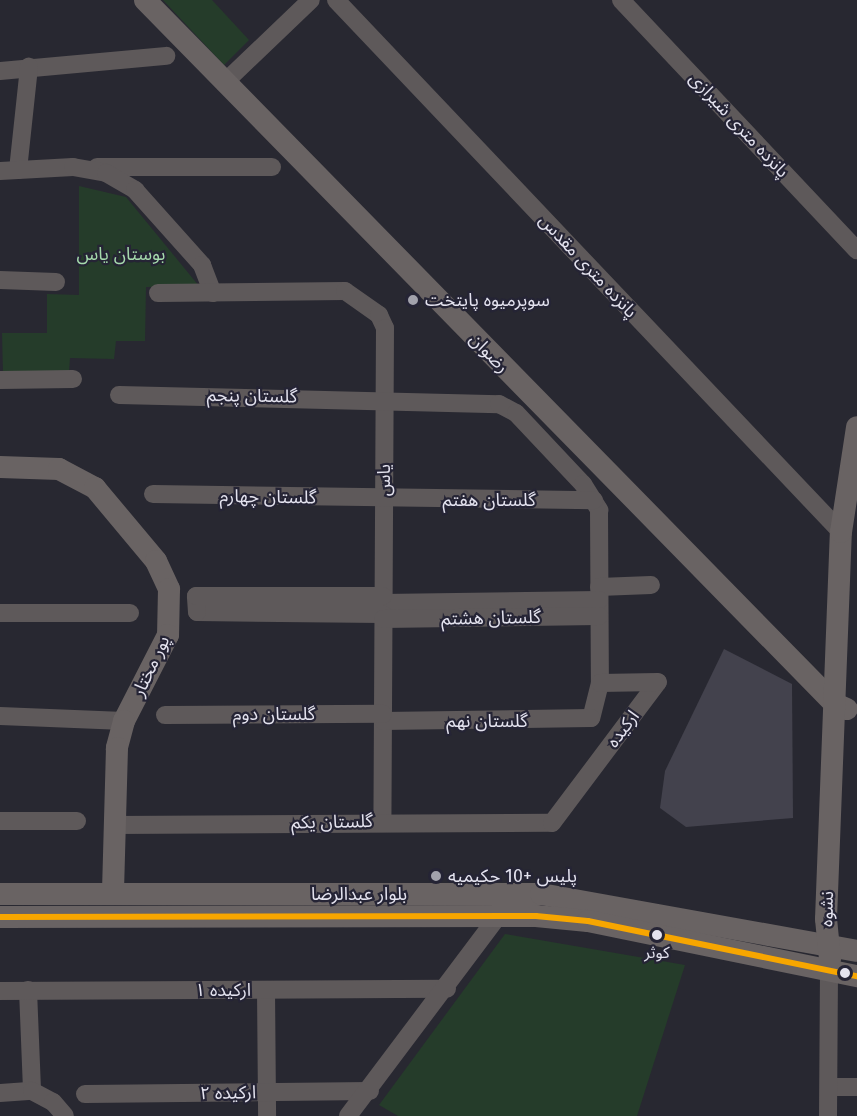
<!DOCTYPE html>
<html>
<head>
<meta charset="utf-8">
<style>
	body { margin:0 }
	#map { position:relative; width:857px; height:1116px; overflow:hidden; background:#282831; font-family:"Fira Sans","Noto Sans Arabic",sans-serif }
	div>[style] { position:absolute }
	.green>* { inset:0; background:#253c2a }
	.building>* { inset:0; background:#43424d }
	.minor>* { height:18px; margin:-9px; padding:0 9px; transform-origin:9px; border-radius:9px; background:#5e595a }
	.major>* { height:22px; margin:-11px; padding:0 11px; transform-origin:11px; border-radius:11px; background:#696363 }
	.bus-1>* { height:6px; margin:-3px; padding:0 3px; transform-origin:3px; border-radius:3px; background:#f7a600 }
	.dots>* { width:16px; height:16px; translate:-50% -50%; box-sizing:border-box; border:3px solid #252435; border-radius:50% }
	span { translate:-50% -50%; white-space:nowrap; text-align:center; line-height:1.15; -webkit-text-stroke:4.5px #252435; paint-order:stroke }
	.bus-label { font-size:16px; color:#e4e3ef }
	.street-label { font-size:18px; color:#e4e3ef }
	.park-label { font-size:18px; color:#a5d9ac }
	.poi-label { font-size:18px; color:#e4e3ef }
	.left { translate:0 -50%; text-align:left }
</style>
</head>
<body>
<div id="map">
	<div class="green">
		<div style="clip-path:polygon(163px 0,212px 0,249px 40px,224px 65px)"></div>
		<div style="clip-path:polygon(79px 186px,126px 197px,199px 286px,146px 287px,145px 341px,116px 341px,114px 359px,70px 358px,69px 373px,3px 374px,2px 333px,47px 333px,47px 294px,79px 295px)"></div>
		<div style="clip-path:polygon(505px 934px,685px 965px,637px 1116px,398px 1116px,379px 1105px)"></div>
	</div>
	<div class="building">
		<div style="clip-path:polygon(724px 649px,792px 684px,793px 818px,686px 827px,660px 808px,665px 771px)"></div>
	</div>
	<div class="minor">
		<div style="left:336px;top:0;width:734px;rotate:46.49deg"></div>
		<div style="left:621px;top:0;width:344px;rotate:46.7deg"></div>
		<div style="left:0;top:71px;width:167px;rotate:-5.2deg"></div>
		<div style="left:224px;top:83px;width:120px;rotate:-43.7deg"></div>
		<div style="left:97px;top:167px;width:175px"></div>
		<div style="left:18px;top:170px;width:104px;rotate:-83.9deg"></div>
		<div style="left:0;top:171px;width:73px;rotate:-3.1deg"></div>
		<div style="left:73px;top:167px;width:34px;rotate:10deg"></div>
		<div style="left:106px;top:173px;width:34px;rotate:30deg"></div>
		<div style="left:135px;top:190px;width:101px;rotate:48.2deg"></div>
		<div style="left:202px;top:265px;width:30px;rotate:69deg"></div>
		<div style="left:0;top:280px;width:56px;rotate:2deg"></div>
		<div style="left:158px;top:293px;width:187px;rotate:-0.6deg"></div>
		<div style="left:345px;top:291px;width:42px;rotate:35.2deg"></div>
		<div style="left:379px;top:315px;width:14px;rotate:65deg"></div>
		<div style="left:385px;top:328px;width:493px;rotate:90.3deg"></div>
		<div style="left:0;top:380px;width:73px;rotate:-0.8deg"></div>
		<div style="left:119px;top:395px;width:380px;rotate:1.4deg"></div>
		<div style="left:499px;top:404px;width:19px;rotate:28deg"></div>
		<div style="left:516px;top:413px;width:98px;rotate:46.7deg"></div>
		<div style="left:583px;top:484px;width:31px;rotate:58deg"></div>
		<div style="left:599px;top:510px;width:173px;rotate:89.7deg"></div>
		<div style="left:600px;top:683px;width:36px;rotate:104deg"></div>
		<div style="left:591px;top:718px;width:208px;rotate:179.2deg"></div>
		<div style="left:153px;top:494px;width:441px;rotate:0.8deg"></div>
		<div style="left:599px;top:587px;width:52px;rotate:-2.2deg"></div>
		<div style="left:383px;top:603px;width:216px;rotate:-0.8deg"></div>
		<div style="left:0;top:613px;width:130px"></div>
		<div style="left:383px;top:614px;width:186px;rotate:-179.4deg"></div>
		<div style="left:197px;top:612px;width:16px;rotate:-94deg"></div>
		<div style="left:196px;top:596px;width:187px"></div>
		<div style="left:383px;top:619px;width:216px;rotate:-0.8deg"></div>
		<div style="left:165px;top:715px;width:218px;rotate:-0.3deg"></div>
		<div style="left:0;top:716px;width:124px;rotate:2.3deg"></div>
		<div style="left:0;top:821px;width:77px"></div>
		<div style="left:113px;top:825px;width:439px;rotate:-0.3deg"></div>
		<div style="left:552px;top:823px;width:176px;rotate:-53.1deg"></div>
		<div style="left:658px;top:682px;width:58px;rotate:179deg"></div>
		<div style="left:28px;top:990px;width:101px;rotate:87.7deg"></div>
		<div style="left:266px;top:990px;width:126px;rotate:89.5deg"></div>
		<div style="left:0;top:991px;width:447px;rotate:-0.3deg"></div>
		<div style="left:829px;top:1087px;width:28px"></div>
		<div style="left:0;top:1093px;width:32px;rotate:-4deg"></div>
		<div style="left:32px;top:1091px;width:24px;rotate:28deg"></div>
		<div style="left:53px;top:1102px;width:18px;rotate:49deg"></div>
		<div style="left:85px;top:1094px;width:285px;rotate:-0.6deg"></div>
		<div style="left:348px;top:1116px;width:250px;rotate:-53.1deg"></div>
		<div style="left:828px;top:1116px;width:146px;rotate:-89.6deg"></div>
	</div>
	<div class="major">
		<div style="left:145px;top:0;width:986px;rotate:45.58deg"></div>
		<div style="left:835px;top:704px;width:13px;rotate:23deg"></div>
		<div style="left:0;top:467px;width:59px;rotate:1.9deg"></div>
		<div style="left:59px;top:469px;width:41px;rotate:27.8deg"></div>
		<div style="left:95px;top:488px;width:95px;rotate:50.1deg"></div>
		<div style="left:156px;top:561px;width:31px;rotate:65deg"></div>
		<div style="left:169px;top:589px;width:46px;rotate:91.2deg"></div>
		<div style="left:168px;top:635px;width:97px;rotate:117.1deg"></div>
		<div style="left:124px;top:721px;width:28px;rotate:105deg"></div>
		<div style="left:117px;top:748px;width:146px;rotate:91.6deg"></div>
		<div style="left:0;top:894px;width:541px"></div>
		<div style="left:541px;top:894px;width:321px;rotate:10.2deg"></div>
		<div style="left:0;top:917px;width:536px;rotate:-0.11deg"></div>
		<div style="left:536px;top:916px;width:52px;rotate:5.5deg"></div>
		<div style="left:588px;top:921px;width:275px;rotate:11.6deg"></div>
		<div style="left:830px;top:959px;width:40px;rotate:-95.7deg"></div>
		<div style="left:826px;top:919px;width:387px;rotate:-87.8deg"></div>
		<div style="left:841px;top:532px;width:106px;rotate:-81.3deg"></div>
	</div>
	<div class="bus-1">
		<div style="left:0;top:917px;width:536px;rotate:-0.11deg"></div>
		<div style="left:536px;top:916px;width:52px;rotate:5.5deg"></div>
		<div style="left:588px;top:921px;width:275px;rotate:11.6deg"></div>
	</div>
	<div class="dots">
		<div style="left:413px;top:300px;background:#a2a2ac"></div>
		<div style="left:436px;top:876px;background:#a2a2ac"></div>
		<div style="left:657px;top:935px;background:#e4e3ef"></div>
		<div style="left:845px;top:973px;background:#e4e3ef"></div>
	</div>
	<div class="bus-label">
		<span style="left:657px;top:953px">کوثر</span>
	</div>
	<div class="street-label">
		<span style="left:739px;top:125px;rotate:47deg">پانزده متری شیرازی</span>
		<span style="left:588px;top:266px;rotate:47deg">پانزده متری مقدس</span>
		<span style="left:489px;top:353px;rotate:46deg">رضوان</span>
		<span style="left:252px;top:396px;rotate:1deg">گلستان پنجم</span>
		<span style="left:384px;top:480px;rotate:-90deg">یاس</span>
		<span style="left:268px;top:497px;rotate:1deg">گلستان چهارم</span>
		<span style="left:489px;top:500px">گلستان هفتم</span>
		<span style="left:491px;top:618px;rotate:-1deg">گلستان هشتم</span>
		<span style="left:151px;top:666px;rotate:-65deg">پور مختار</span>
		<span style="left:274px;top:714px">گلستان دوم</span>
		<span style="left:487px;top:721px">گلستان نهم</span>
		<span style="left:623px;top:729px;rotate:-53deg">ارکیده</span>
		<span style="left:332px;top:822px;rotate:-1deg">گلستان یکم</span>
		<span style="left:359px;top:894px">بلوار عبدالرضا</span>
		<span style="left:827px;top:909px;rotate:-89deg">نشوه</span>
		<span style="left:223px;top:990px">ارکیده ۱</span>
		<span style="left:228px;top:1093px;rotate:-1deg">ارکیده ۲</span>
	</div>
	<div class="park-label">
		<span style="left:121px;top:254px">بوستان یاس</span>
	</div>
	<div class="poi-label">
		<span class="left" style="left:425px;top:300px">سوپرمیوه پایتخت</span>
		<span class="left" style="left:448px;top:876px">پلیس +10 حکیمیه</span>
	</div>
</div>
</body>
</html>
